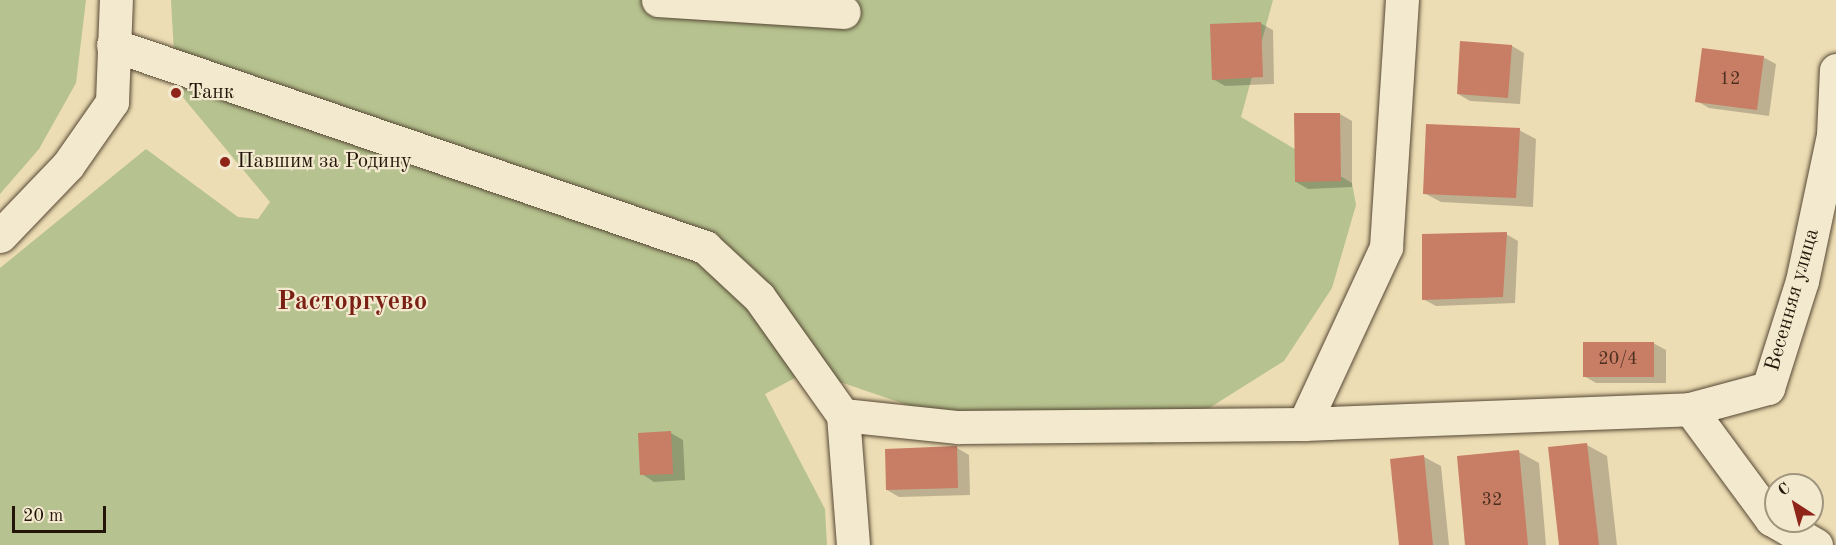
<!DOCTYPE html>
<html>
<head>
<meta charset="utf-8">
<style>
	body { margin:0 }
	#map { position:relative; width:1836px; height:545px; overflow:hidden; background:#edddb4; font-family:"Old Standard TT",serif }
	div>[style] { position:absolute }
	.green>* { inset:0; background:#b6c28f }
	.shadow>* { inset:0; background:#0003 }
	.building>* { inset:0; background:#c87d65 }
	.roads { filter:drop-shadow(0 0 2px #564834) drop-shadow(0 0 2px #564834) }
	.street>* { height:33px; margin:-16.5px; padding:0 16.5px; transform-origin:16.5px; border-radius:16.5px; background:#f3e9ce }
	.secondary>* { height:33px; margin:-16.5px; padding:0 16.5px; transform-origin:16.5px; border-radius:16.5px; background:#f3e9ce }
	.dots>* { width:16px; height:16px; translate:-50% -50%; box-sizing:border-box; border:3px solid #f3e9ce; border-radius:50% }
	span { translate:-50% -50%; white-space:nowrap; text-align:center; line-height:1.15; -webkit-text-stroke:4.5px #f3e9ce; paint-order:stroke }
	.number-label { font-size:18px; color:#4c3020 }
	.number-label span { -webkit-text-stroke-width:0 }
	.poi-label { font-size:21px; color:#231609 }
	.left { translate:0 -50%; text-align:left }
	.street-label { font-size:21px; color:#231609 }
	.district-label { font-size:27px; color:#7a1f14; font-weight:700 }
	.north { position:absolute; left:1764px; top:473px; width:60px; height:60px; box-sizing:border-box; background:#f3e9ce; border:2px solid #a0957f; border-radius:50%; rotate:324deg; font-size:16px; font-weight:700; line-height:24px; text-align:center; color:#231609 }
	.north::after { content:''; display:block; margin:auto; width:21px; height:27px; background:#8f2418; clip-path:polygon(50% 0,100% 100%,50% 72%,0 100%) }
	.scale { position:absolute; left:12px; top:506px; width:94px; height:27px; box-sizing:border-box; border:3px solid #231609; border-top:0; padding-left:8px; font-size:18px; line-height:21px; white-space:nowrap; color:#231609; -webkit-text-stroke:4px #f3e9ce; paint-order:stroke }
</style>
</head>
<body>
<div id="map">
	<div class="green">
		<div style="clip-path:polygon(0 0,86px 0,76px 83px,39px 149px,0 194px)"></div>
		<div style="clip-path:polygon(171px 0,1273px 0,1241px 117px,1352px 183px,1356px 205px,1332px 288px,1284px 361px,1152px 444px,954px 421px,808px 371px,765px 394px,825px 509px,827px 545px,0 545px,0 268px,146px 149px,238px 217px,258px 219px,270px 202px,176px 89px)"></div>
	</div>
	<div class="shadow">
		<div style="clip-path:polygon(1260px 23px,1273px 30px,1274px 84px,1225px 86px,1213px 79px)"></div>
		<div style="clip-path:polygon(1512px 46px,1524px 53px,1520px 104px,1470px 101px,1458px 94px)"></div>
		<div style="clip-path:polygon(1763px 57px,1776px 64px,1769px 116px,1709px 108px,1697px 101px)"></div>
		<div style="clip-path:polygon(1340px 114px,1352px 121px,1352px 187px,1308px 189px,1296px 182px)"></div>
		<div style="clip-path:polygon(1519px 130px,1536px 139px,1533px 207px,1441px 202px,1424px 193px)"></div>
		<div style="clip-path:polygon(1506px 234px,1518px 241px,1515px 303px,1436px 306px,1423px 299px)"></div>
		<div style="clip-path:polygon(1653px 343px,1666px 350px,1666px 383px,1596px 383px,1584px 376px)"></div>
		<div style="clip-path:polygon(671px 433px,683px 440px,685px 480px,654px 482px,642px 474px)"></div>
		<div style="clip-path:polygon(1587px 445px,1607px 456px,1617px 545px,1560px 545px)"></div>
		<div style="clip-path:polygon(957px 448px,969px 455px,970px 495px,899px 497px,887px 490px)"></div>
		<div style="clip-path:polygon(1519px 452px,1539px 463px,1546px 545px,1467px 545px)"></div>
		<div style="clip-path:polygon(1424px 457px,1441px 466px,1449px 545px,1400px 545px)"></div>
	</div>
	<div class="building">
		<div style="clip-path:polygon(1261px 22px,1263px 77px,1212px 80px,1210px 24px)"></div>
		<div style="clip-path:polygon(1460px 41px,1512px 45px,1508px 98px,1457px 94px)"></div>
		<div style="clip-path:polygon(1702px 48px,1764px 56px,1757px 110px,1695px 102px)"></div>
		<div style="clip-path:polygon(1294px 113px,1340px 113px,1341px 181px,1295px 182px)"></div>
		<div style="clip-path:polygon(1426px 124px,1520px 128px,1516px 198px,1423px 194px)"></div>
		<div style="clip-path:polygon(1507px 232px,1503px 297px,1422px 300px,1422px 234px)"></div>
		<div style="clip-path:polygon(1583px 342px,1654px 342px,1654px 377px,1583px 377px)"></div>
		<div style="clip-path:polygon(671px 431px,673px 474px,640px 475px,638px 433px)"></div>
		<div style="clip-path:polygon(1587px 443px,1599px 545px,1559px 545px,1548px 447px)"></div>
		<div style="clip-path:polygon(957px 446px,958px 488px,886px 490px,885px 449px)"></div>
		<div style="clip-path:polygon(1519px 450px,1528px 545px,1465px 545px,1457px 456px)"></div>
		<div style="clip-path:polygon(1424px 455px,1433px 545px,1399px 545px,1390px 459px)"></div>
	</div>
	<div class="roads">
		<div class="street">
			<div style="left:658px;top:0;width:186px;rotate:3.7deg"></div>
			<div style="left:113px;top:45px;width:626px;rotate:18.84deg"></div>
			<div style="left:705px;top:247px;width:74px;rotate:42.8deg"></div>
			<div style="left:759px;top:297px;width:145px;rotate:54.6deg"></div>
			<div style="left:843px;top:415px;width:130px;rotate:85.6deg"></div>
			<div style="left:1690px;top:409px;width:137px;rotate:53.6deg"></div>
			<div style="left:1771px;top:519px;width:52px;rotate:30deg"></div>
			<div style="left:843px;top:415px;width:116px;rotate:6deg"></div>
			<div style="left:958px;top:427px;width:346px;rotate:-0.5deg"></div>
			<div style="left:1304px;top:424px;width:386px;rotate:-2.2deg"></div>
			<div style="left:1690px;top:409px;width:81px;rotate:-15.1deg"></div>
			<div style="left:1768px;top:388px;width:112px;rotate:-72.4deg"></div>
			<div style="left:1802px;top:281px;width:149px;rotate:-78deg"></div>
			<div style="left:1833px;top:135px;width:65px;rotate:-87.4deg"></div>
			<div style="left:1304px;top:424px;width:195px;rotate:-65.1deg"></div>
			<div style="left:1386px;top:247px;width:248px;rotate:-86.3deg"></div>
		</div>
		<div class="secondary">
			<div style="left:0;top:236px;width:98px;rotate:-46.2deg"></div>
			<div style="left:68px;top:165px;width:77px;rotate:-55.1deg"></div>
			<div style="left:112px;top:102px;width:102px;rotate:-87.8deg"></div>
		</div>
	</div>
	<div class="dots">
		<div style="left:176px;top:93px;background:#8f2418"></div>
		<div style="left:225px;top:162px;background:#8f2418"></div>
	</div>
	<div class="number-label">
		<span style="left:1730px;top:79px">12</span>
		<span style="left:1618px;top:359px">20/4</span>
		<span style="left:1492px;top:500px">32</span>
	</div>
	<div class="poi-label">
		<span class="left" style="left:188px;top:93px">Танк</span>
		<span class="left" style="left:237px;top:162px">Павшим за Родину</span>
	</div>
	<div class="street-label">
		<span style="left:1793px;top:300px;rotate:-74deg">Весенняя улица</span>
	</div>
	<div class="district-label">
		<span style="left:352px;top:302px">Расторгуево</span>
	</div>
	<div class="north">С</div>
	<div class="scale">20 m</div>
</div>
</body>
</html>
